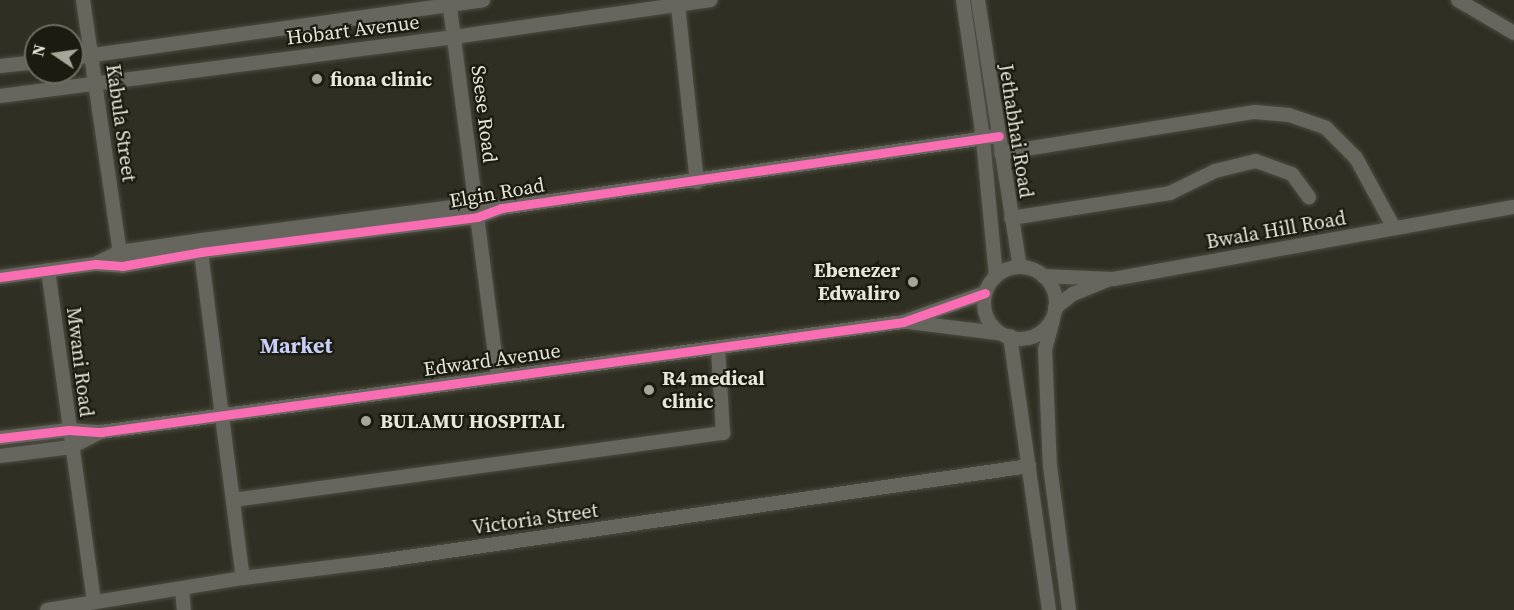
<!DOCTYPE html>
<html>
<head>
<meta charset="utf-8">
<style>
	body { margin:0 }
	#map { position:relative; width:1514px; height:610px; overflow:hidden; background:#2f2f23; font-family:"Source Serif 4",serif }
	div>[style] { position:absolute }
	.roads { filter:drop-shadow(0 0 2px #4c4c42) drop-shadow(0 0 2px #4c4c42) }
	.minor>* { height:14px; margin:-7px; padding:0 7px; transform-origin:7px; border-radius:7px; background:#66665e }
	.minor>.ring { margin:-7px; padding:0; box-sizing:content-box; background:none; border:14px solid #66665e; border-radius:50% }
	.cycleway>* { height:9px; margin:-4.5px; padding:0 4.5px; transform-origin:4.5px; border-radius:4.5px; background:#f96db3 }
	.dots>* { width:16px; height:16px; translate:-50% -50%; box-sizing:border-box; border:3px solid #1b1b11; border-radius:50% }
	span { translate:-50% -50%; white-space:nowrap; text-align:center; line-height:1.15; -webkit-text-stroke:4.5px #1b1b11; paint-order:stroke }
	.street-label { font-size:20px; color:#e6e7d9 }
	.poi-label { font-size:20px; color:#e6e7d9; font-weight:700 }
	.left { translate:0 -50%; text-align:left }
	.right { translate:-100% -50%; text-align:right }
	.quarter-label { font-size:22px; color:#c7cef8; font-weight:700 }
	.north { position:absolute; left:24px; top:24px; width:60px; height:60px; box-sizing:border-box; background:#1b1b11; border:2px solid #6c6d61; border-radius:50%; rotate:283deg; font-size:16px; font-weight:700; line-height:24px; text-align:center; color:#e6e7d9 }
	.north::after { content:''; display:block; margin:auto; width:21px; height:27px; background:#a6a799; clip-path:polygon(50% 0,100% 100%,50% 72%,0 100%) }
</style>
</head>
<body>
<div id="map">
	<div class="roads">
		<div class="minor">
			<div style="left:83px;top:0;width:262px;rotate:81.7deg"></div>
			<div style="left:449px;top:0;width:380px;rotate:82.6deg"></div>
			<div style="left:963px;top:0;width:140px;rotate:81.8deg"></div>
			<div style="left:983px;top:139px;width:138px;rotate:84.6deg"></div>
			<div style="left:978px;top:0;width:270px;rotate:81.1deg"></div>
			<div style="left:1458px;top:0;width:65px;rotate:30.5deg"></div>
			<div style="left:678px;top:5px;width:178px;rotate:83.9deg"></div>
			<div style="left:72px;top:58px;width:415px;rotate:-8deg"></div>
			<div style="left:0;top:66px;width:36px;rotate:-6deg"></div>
			<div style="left:0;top:96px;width:458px;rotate:-7.4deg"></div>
			<div style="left:454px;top:37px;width:259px;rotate:-8.2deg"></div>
			<div style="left:1001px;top:153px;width:257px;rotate:-9.2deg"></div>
			<div style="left:1255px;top:112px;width:34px;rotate:5deg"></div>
			<div style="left:1289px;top:115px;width:39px;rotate:19deg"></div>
			<div style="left:1326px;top:128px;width:42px;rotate:45deg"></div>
			<div style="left:1356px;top:158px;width:80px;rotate:61.5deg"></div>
			<div style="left:1011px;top:218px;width:161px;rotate:-8.9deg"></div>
			<div style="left:1170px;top:193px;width:50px;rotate:-26.1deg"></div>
			<div style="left:1215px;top:171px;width:42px;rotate:-13.7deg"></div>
			<div style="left:1256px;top:161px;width:38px;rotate:20deg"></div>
			<div style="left:1292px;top:174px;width:29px;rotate:54deg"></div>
			<div style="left:201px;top:252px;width:329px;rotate:82.7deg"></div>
			<div style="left:97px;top:263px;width:25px;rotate:-26deg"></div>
			<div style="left:120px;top:252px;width:83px;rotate:-8.3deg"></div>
			<div style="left:202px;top:240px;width:276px;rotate:-7.5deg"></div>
			<div style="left:476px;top:204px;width:24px;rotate:9deg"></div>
			<div class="ring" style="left:984px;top:267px;width:58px;height:58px"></div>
			<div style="left:48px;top:270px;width:335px;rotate:82.1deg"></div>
			<div style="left:1043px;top:276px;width:70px;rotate:2.5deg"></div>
			<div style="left:1113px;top:279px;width:407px;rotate:-10.2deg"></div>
			<div style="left:0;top:277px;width:96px;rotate:-7.8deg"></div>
			<div style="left:95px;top:264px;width:27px;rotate:4deg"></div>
			<div style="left:122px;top:266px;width:80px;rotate:-10deg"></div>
			<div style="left:201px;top:252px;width:278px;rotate:-7.2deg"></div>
			<div style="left:477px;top:217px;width:27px;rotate:-20deg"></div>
			<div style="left:502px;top:208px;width:502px;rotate:-8.24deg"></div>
			<div style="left:1055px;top:308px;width:23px;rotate:-38deg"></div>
			<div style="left:1073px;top:294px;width:38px;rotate:-22deg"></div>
			<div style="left:1053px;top:320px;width:30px;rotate:105deg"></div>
			<div style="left:1045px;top:349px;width:117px;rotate:87.6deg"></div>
			<div style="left:1050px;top:466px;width:145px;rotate:82.5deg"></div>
			<div style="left:908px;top:322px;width:91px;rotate:7deg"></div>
			<div style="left:1010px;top:336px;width:277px;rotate:81.9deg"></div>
			<div style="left:0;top:438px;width:69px;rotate:-6.6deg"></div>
			<div style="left:69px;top:430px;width:32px;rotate:4deg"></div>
			<div style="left:101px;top:432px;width:810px;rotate:-7.81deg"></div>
			<div style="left:903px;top:322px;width:87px;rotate:-19.5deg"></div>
			<div style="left:0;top:456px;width:72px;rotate:-7.2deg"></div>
			<div style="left:71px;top:447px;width:34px;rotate:-27deg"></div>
			<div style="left:233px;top:500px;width:495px;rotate:-7.8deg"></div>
			<div style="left:723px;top:433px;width:84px;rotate:-93.4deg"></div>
			<div style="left:182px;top:589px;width:21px;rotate:85deg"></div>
			<div style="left:47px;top:610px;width:199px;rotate:-9.3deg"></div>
			<div style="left:243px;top:578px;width:138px;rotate:-7.1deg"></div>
			<div style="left:380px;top:561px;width:656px;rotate:-8.33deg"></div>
		</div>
	</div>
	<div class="cycleway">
		<div style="left:0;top:277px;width:96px;rotate:-7.8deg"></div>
		<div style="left:95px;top:264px;width:27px;rotate:4deg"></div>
		<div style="left:122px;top:266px;width:80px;rotate:-10deg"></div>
		<div style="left:201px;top:252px;width:278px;rotate:-7.2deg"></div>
		<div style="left:477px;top:217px;width:27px;rotate:-20deg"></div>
		<div style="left:502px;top:208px;width:502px;rotate:-8.24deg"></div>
		<div style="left:0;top:438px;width:69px;rotate:-6.6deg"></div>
		<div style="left:69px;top:430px;width:32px;rotate:4deg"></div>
		<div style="left:101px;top:432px;width:810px;rotate:-7.81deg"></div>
		<div style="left:903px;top:322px;width:87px;rotate:-19.5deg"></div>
	</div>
	<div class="dots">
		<div style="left:317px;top:79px;background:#a6a799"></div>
		<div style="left:913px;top:282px;background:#a6a799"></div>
		<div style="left:649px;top:390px;background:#a6a799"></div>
		<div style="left:366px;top:421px;background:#a6a799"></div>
	</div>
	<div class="street-label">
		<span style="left:353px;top:30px;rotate:-7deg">Hobart Avenue</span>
		<span style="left:484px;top:114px;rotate:83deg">Ssese Road</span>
		<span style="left:121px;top:123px;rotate:82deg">Kabula Street</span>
		<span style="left:1016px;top:131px;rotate:81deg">Jethabhai Road</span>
		<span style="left:497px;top:193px;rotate:-10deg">Elgin Road</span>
		<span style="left:1276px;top:230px;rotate:-10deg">Bwala Hill Road</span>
		<span style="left:492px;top:360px;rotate:-8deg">Edward Avenue</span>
		<span style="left:80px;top:362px;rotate:83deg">Mwani Road</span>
		<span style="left:535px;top:519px;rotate:-8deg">Victoria Street</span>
	</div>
	<div class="poi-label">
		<span class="left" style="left:330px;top:79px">fiona clinic</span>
		<span class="right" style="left:900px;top:282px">Ebenezer<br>Edwaliro</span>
		<span class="left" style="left:662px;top:390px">R4 medical<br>clinic</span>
		<span class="left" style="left:380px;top:421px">BULAMU HOSPITAL</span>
	</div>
	<div class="quarter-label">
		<span style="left:296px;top:346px">Market</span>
	</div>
	<div class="north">N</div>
</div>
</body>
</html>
